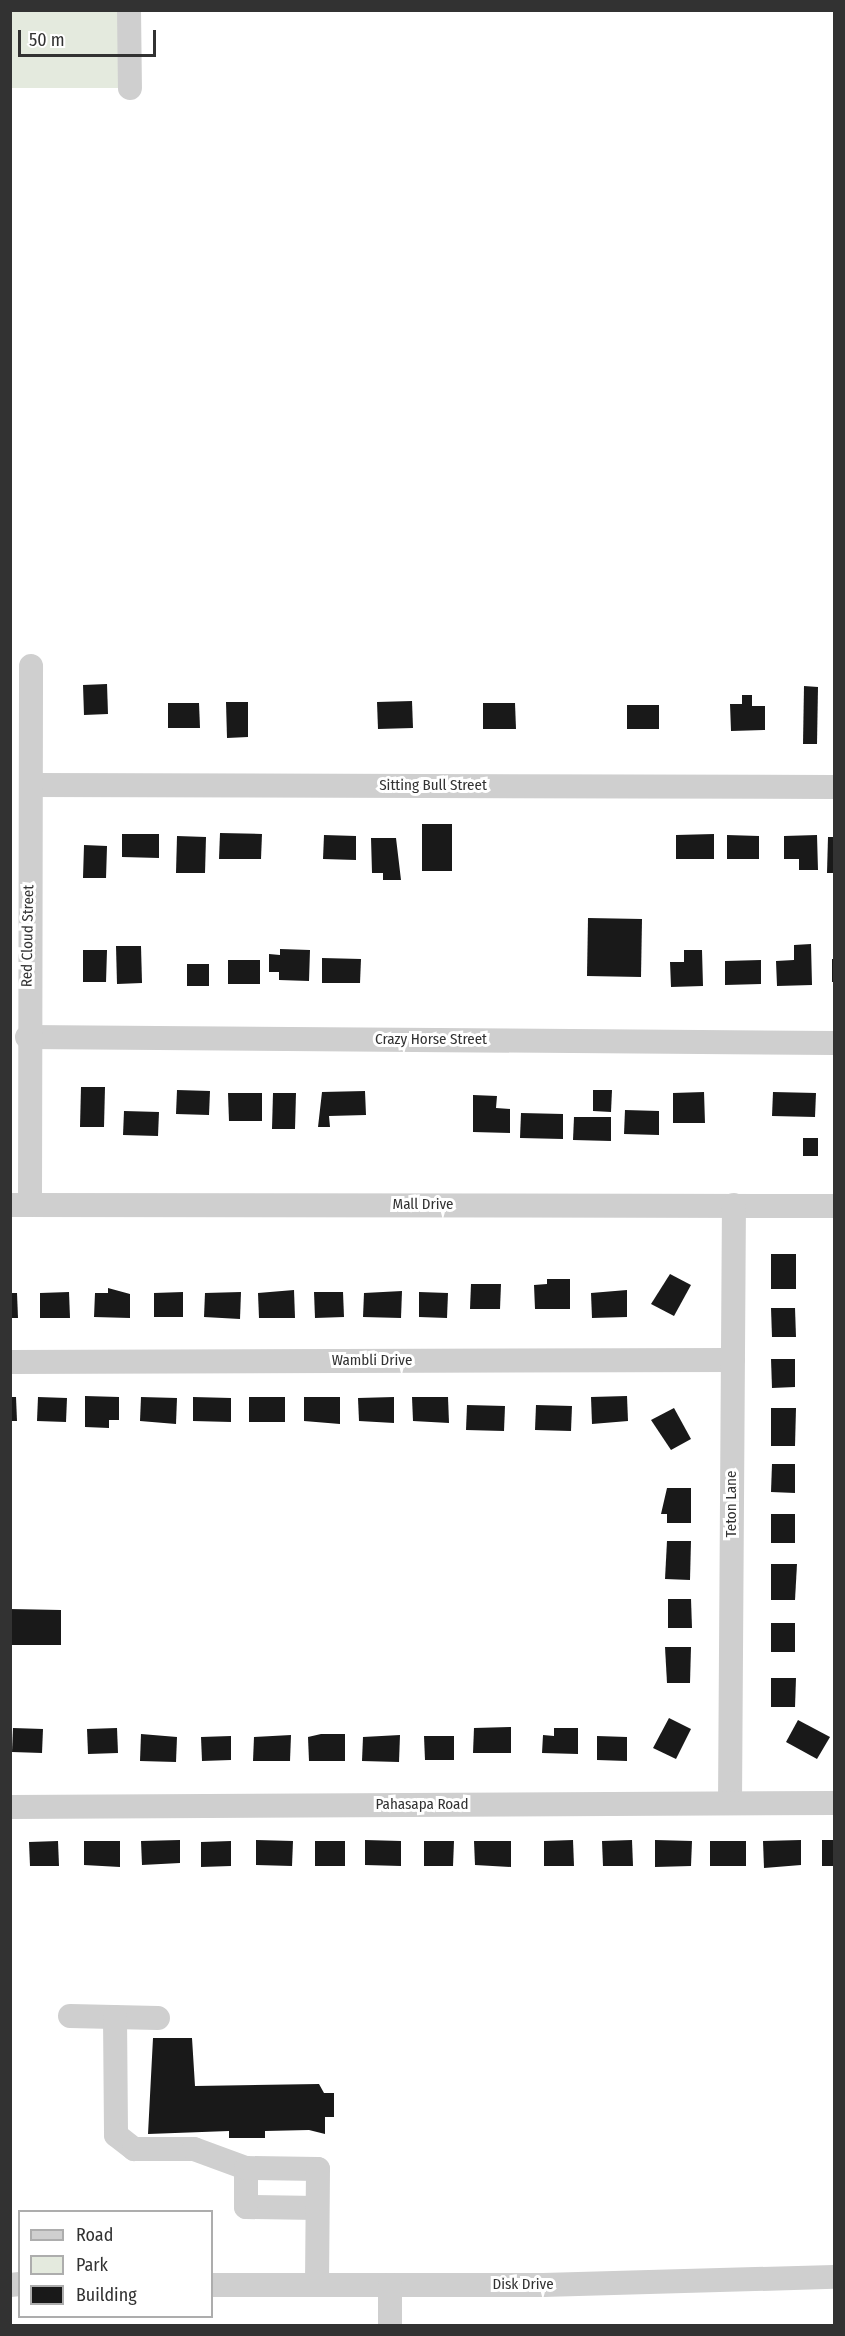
<!DOCTYPE html>
<html>
<head>
<meta charset="utf-8">
<style>
	body { margin:0 }
	#map { position:relative; width:845px; height:2336px; overflow:hidden; background:#fff; font-family:"Fira Sans Condensed",sans-serif }
	div>[style] { position:absolute }
	.green>* { inset:0; background:#e4eade }
	.building>* { inset:0; background:#191919 }
	.minor>* { height:24px; margin:-12px; padding:0 12px; transform-origin:12px; border-radius:12px; background:#cfcfcf }
	span { translate:-50% -50%; white-space:nowrap; text-align:center; line-height:1.15; -webkit-text-stroke:6px #fff; paint-order:stroke }
	.street-label { font-size:15px; color:#323232 }
	.frame { position:absolute; inset:0; border:12px solid #323232; pointer-events:none }
	.legend { position:absolute; left:18px; top:2210px; width:195px; height:108px; box-sizing:border-box; background:#fff; border:2px solid #adadad; margin:0; padding:8px 10px; list-style:none; font-size:18px; color:#323232 }
	.legend li { display:flex; align-items:center; gap:12px; height:30px }
	.legend b { width:30px; border:2px solid #adadad }
	.scale { position:absolute; left:18px; top:30px; width:138px; height:27px; box-sizing:border-box; border:3px solid #323232; border-top:0; padding-left:8px; font-size:18px; line-height:21px; white-space:nowrap; color:#323232; -webkit-text-stroke:4px #fff; paint-order:stroke }
</style>
</head>
<body>
<div id="map">
	<div class="green">
		<div style="clip-path:polygon(10px 11px,129px 11px,130px 88px,11px 88px)"></div>
	</div>
	<div class="building">
		<div style="clip-path:polygon(107px 684px,108px 714px,84px 715px,83px 685px)"></div>
		<div style="clip-path:polygon(804px 686px,818px 687px,817px 744px,803px 744px)"></div>
		<div style="clip-path:polygon(742px 695px,752px 695px,752px 706px,765px 706px,765px 730px,731px 731px,730px 704px,742px 704px)"></div>
		<div style="clip-path:polygon(412px 701px,413px 728px,378px 729px,377px 702px)"></div>
		<div style="clip-path:polygon(226px 702px,248px 702px,248px 737px,227px 738px)"></div>
		<div style="clip-path:polygon(168px 703px,199px 703px,200px 728px,168px 728px)"></div>
		<div style="clip-path:polygon(483px 703px,515px 703px,516px 729px,483px 729px)"></div>
		<div style="clip-path:polygon(627px 705px,659px 705px,659px 729px,627px 729px)"></div>
		<div style="clip-path:polygon(422px 824px,452px 824px,452px 871px,422px 871px)"></div>
		<div style="clip-path:polygon(220px 833px,262px 834px,261px 859px,219px 859px)"></div>
		<div style="clip-path:polygon(122px 834px,159px 834px,159px 858px,122px 857px)"></div>
		<div style="clip-path:polygon(714px 834px,714px 859px,676px 859px,676px 835px)"></div>
		<div style="clip-path:polygon(324px 835px,356px 836px,356px 860px,323px 859px)"></div>
		<div style="clip-path:polygon(727px 835px,759px 836px,759px 859px,727px 859px)"></div>
		<div style="clip-path:polygon(817px 835px,818px 870px,799px 870px,799px 859px,784px 859px,784px 836px)"></div>
		<div style="clip-path:polygon(177px 836px,206px 837px,205px 873px,176px 873px)"></div>
		<div style="clip-path:polygon(828px 837px,834px 837px,834px 873px,827px 873px)"></div>
		<div style="clip-path:polygon(371px 838px,396px 838px,401px 880px,383px 880px,383px 873px,372px 873px)"></div>
		<div style="clip-path:polygon(84px 845px,107px 846px,106px 878px,83px 878px)"></div>
		<div style="clip-path:polygon(588px 918px,642px 919px,641px 977px,587px 976px)"></div>
		<div style="clip-path:polygon(811px 944px,812px 985px,777px 986px,776px 961px,794px 960px,794px 945px)"></div>
		<div style="clip-path:polygon(116px 946px,141px 946px,142px 983px,117px 984px)"></div>
		<div style="clip-path:polygon(280px 949px,310px 950px,309px 981px,279px 980px,279px 972px,269px 972px,269px 954px,280px 955px)"></div>
		<div style="clip-path:polygon(83px 950px,107px 950px,106px 982px,83px 982px)"></div>
		<div style="clip-path:polygon(684px 950px,702px 950px,703px 986px,671px 987px,670px 962px,684px 962px)"></div>
		<div style="clip-path:polygon(322px 958px,361px 959px,360px 983px,322px 983px)"></div>
		<div style="clip-path:polygon(832px 959px,834px 959px,834px 982px,832px 982px)"></div>
		<div style="clip-path:polygon(228px 960px,260px 960px,260px 984px,228px 984px)"></div>
		<div style="clip-path:polygon(761px 960px,761px 984px,725px 985px,725px 961px)"></div>
		<div style="clip-path:polygon(187px 964px,209px 964px,209px 986px,187px 986px)"></div>
		<div style="clip-path:polygon(81px 1087px,105px 1087px,104px 1127px,80px 1127px)"></div>
		<div style="clip-path:polygon(177px 1090px,210px 1091px,209px 1115px,176px 1114px)"></div>
		<div style="clip-path:polygon(593px 1090px,612px 1090px,611px 1112px,593px 1111px)"></div>
		<div style="clip-path:polygon(365px 1091px,366px 1115px,329px 1116px,330px 1127px,318px 1127px,322px 1092px)"></div>
		<div style="clip-path:polygon(704px 1092px,705px 1123px,673px 1123px,673px 1093px)"></div>
		<div style="clip-path:polygon(773px 1092px,816px 1093px,815px 1117px,772px 1116px)"></div>
		<div style="clip-path:polygon(228px 1093px,262px 1093px,262px 1121px,229px 1121px)"></div>
		<div style="clip-path:polygon(273px 1093px,296px 1093px,295px 1129px,272px 1129px)"></div>
		<div style="clip-path:polygon(473px 1095px,497px 1096px,496px 1108px,510px 1109px,510px 1133px,473px 1132px)"></div>
		<div style="clip-path:polygon(625px 1110px,659px 1111px,659px 1135px,624px 1134px)"></div>
		<div style="clip-path:polygon(124px 1111px,159px 1112px,158px 1136px,123px 1135px)"></div>
		<div style="clip-path:polygon(521px 1113px,563px 1114px,563px 1139px,520px 1138px)"></div>
		<div style="clip-path:polygon(574px 1117px,611px 1117px,611px 1141px,573px 1140px)"></div>
		<div style="clip-path:polygon(803px 1138px,818px 1138px,818px 1156px,803px 1156px)"></div>
		<div style="clip-path:polygon(771px 1254px,796px 1254px,796px 1289px,771px 1289px)"></div>
		<div style="clip-path:polygon(670px 1274px,691px 1285px,674px 1316px,651px 1304px)"></div>
		<div style="clip-path:polygon(547px 1279px,570px 1279px,570px 1309px,535px 1309px,534px 1285px,547px 1284px)"></div>
		<div style="clip-path:polygon(471px 1284px,501px 1284px,500px 1309px,470px 1309px)"></div>
		<div style="clip-path:polygon(108px 1288px,130px 1294px,130px 1318px,94px 1317px,95px 1293px,108px 1293px)"></div>
		<div style="clip-path:polygon(294px 1290px,295px 1318px,259px 1318px,258px 1293px)"></div>
		<div style="clip-path:polygon(627px 1290px,627px 1317px,592px 1318px,591px 1293px)"></div>
		<div style="clip-path:polygon(402px 1291px,401px 1318px,363px 1317px,364px 1293px)"></div>
		<div style="clip-path:polygon(69px 1292px,70px 1318px,40px 1318px,40px 1293px)"></div>
		<div style="clip-path:polygon(183px 1292px,183px 1317px,154px 1317px,154px 1293px)"></div>
		<div style="clip-path:polygon(241px 1292px,240px 1319px,204px 1317px,205px 1293px)"></div>
		<div style="clip-path:polygon(314px 1292px,343px 1292px,344px 1317px,315px 1318px)"></div>
		<div style="clip-path:polygon(419px 1292px,448px 1293px,447px 1318px,419px 1317px)"></div>
		<div style="clip-path:polygon(10px 1293px,17px 1293px,18px 1318px,10px 1318px)"></div>
		<div style="clip-path:polygon(771px 1308px,795px 1308px,796px 1337px,772px 1337px)"></div>
		<div style="clip-path:polygon(771px 1359px,795px 1359px,795px 1387px,772px 1388px)"></div>
		<div style="clip-path:polygon(85px 1396px,119px 1397px,119px 1420px,109px 1420px,109px 1428px,85px 1427px)"></div>
		<div style="clip-path:polygon(627px 1396px,628px 1421px,592px 1424px,591px 1397px)"></div>
		<div style="clip-path:polygon(10px 1397px,16px 1397px,17px 1421px,10px 1421px)"></div>
		<div style="clip-path:polygon(38px 1397px,67px 1398px,66px 1422px,37px 1421px)"></div>
		<div style="clip-path:polygon(141px 1397px,177px 1398px,176px 1424px,140px 1421px)"></div>
		<div style="clip-path:polygon(193px 1397px,231px 1398px,231px 1422px,193px 1421px)"></div>
		<div style="clip-path:polygon(249px 1397px,285px 1397px,285px 1422px,249px 1422px)"></div>
		<div style="clip-path:polygon(304px 1397px,340px 1397px,340px 1424px,304px 1421px)"></div>
		<div style="clip-path:polygon(394px 1397px,394px 1423px,359px 1421px,358px 1398px)"></div>
		<div style="clip-path:polygon(412px 1397px,448px 1397px,449px 1423px,413px 1421px)"></div>
		<div style="clip-path:polygon(467px 1405px,505px 1406px,504px 1431px,466px 1430px)"></div>
		<div style="clip-path:polygon(536px 1405px,572px 1406px,571px 1431px,535px 1430px)"></div>
		<div style="clip-path:polygon(674px 1408px,691px 1439px,671px 1450px,651px 1420px)"></div>
		<div style="clip-path:polygon(771px 1408px,796px 1408px,795px 1446px,771px 1446px)"></div>
		<div style="clip-path:polygon(772px 1464px,795px 1464px,795px 1493px,771px 1492px)"></div>
		<div style="clip-path:polygon(667px 1488px,691px 1488px,691px 1523px,667px 1523px,667px 1514px,661px 1514px)"></div>
		<div style="clip-path:polygon(771px 1514px,795px 1514px,795px 1543px,771px 1543px)"></div>
		<div style="clip-path:polygon(667px 1541px,691px 1541px,690px 1580px,665px 1579px)"></div>
		<div style="clip-path:polygon(771px 1564px,797px 1564px,795px 1600px,771px 1600px)"></div>
		<div style="clip-path:polygon(668px 1599px,691px 1599px,692px 1628px,668px 1628px)"></div>
		<div style="clip-path:polygon(10px 1609px,61px 1610px,61px 1645px,10px 1645px)"></div>
		<div style="clip-path:polygon(771px 1623px,795px 1623px,795px 1652px,771px 1652px)"></div>
		<div style="clip-path:polygon(665px 1647px,691px 1647px,690px 1683px,667px 1683px)"></div>
		<div style="clip-path:polygon(771px 1678px,796px 1678px,795px 1707px,771px 1707px)"></div>
		<div style="clip-path:polygon(669px 1718px,691px 1729px,676px 1759px,653px 1748px)"></div>
		<div style="clip-path:polygon(798px 1720px,830px 1737px,817px 1759px,786px 1742px)"></div>
		<div style="clip-path:polygon(511px 1727px,511px 1753px,473px 1753px,474px 1728px)"></div>
		<div style="clip-path:polygon(13px 1728px,43px 1729px,42px 1753px,12px 1752px)"></div>
		<div style="clip-path:polygon(117px 1728px,118px 1753px,88px 1754px,87px 1729px)"></div>
		<div style="clip-path:polygon(554px 1728px,578px 1728px,578px 1754px,542px 1753px,543px 1735px,554px 1736px)"></div>
		<div style="clip-path:polygon(141px 1734px,177px 1737px,176px 1762px,140px 1761px)"></div>
		<div style="clip-path:polygon(321px 1734px,345px 1734px,345px 1761px,309px 1761px,308px 1737px)"></div>
		<div style="clip-path:polygon(291px 1735px,290px 1761px,253px 1761px,254px 1737px)"></div>
		<div style="clip-path:polygon(400px 1735px,399px 1762px,362px 1761px,363px 1737px)"></div>
		<div style="clip-path:polygon(231px 1736px,231px 1760px,202px 1761px,201px 1737px)"></div>
		<div style="clip-path:polygon(424px 1736px,454px 1736px,454px 1760px,425px 1760px)"></div>
		<div style="clip-path:polygon(597px 1736px,627px 1737px,627px 1761px,597px 1760px)"></div>
		<div style="clip-path:polygon(180px 1840px,180px 1863px,142px 1865px,141px 1841px)"></div>
		<div style="clip-path:polygon(256px 1840px,293px 1841px,292px 1866px,256px 1865px)"></div>
		<div style="clip-path:polygon(365px 1840px,401px 1841px,401px 1866px,365px 1865px)"></div>
		<div style="clip-path:polygon(573px 1840px,574px 1866px,544px 1866px,544px 1841px)"></div>
		<div style="clip-path:polygon(632px 1840px,633px 1866px,603px 1866px,602px 1841px)"></div>
		<div style="clip-path:polygon(655px 1840px,692px 1841px,691px 1866px,655px 1867px)"></div>
		<div style="clip-path:polygon(801px 1840px,801px 1865px,764px 1868px,763px 1841px)"></div>
		<div style="clip-path:polygon(822px 1840px,834px 1840px,834px 1866px,822px 1866px)"></div>
		<div style="clip-path:polygon(58px 1841px,59px 1866px,30px 1866px,29px 1842px)"></div>
		<div style="clip-path:polygon(84px 1841px,120px 1841px,120px 1867px,84px 1865px)"></div>
		<div style="clip-path:polygon(231px 1841px,231px 1866px,201px 1867px,201px 1842px)"></div>
		<div style="clip-path:polygon(315px 1841px,345px 1841px,345px 1866px,315px 1866px)"></div>
		<div style="clip-path:polygon(424px 1841px,454px 1841px,453px 1866px,424px 1866px)"></div>
		<div style="clip-path:polygon(474px 1841px,511px 1841px,511px 1867px,475px 1865px)"></div>
		<div style="clip-path:polygon(710px 1841px,746px 1841px,746px 1866px,710px 1866px)"></div>
		<div style="clip-path:polygon(153px 2038px,192px 2038px,195px 2086px,319px 2084px,324px 2093px,334px 2093px,334px 2117px,325px 2117px,325px 2134px,309px 2130px,265px 2131px,265px 2138px,229px 2138px,229px 2131px,148px 2134px)"></div>
	</div>
	<div class="minor">
		<div style="left:129px;top:10px;width:78px;rotate:89.3deg"></div>
		<div style="left:31px;top:785px;width:803px;rotate:0.14deg"></div>
		<div style="left:27px;top:1037px;width:807px;rotate:0.43deg"></div>
		<div style="left:10px;top:1205px;width:824px;rotate:0.07deg"></div>
		<div style="left:30px;top:1205px;width:539px;rotate:-89.89deg"></div>
		<div style="left:10px;top:1362px;width:723px;rotate:-0.16deg"></div>
		<div style="left:730px;top:1803px;width:598px;rotate:-89.62deg"></div>
		<div style="left:10px;top:1807px;width:824px;rotate:-0.28deg"></div>
		<div style="left:70px;top:2016px;width:88px;rotate:1.3deg"></div>
		<div style="left:115px;top:2017px;width:118px;rotate:89.5deg"></div>
		<div style="left:116px;top:2135px;width:23px;rotate:38deg"></div>
		<div style="left:134px;top:2149px;width:60px"></div>
		<div style="left:194px;top:2149px;width:55px;rotate:20.1deg"></div>
		<div style="left:317px;top:2208px;width:71px;rotate:-179.2deg"></div>
		<div style="left:246px;top:2207px;width:39px;rotate:-90deg"></div>
		<div style="left:246px;top:2168px;width:72px;rotate:0.8deg"></div>
		<div style="left:318px;top:2169px;width:116px;rotate:90.5deg"></div>
		<div style="left:10px;top:2285px;width:10px;rotate:-6deg"></div>
		<div style="left:212px;top:2285px;width:331px"></div>
		<div style="left:543px;top:2285px;width:291px;rotate:-1.6deg"></div>
		<div style="left:390px;top:2285px;width:41px;rotate:90deg"></div>
	</div>
	<div class="street-label">
		<span style="left:433px;top:786px">Sitting Bull Street</span>
		<span style="left:28px;top:936px;rotate:-89deg">Red Cloud Street</span>
		<span style="left:431px;top:1040px">Crazy Horse Street</span>
		<span style="left:423px;top:1205px">Mall Drive</span>
		<span style="left:372px;top:1361px">Wambli Drive</span>
		<span style="left:732px;top:1504px;rotate:-90deg">Teton Lane</span>
		<span style="left:422px;top:1805px">Pahasapa Road</span>
		<span style="left:523px;top:2285px">Disk Drive</span>
	</div>
	<div class="frame"></div>
	<ul class="legend">
	<li><b style="height:8px;background:#cfcfcf"></b>Road</li>
	<li><b style="height:16px;background:#e4eade"></b>Park</li>
	<li><b style="height:16px;background:#191919"></b>Building</li>
	</ul>
	<div class="scale">50 m</div>
</div>
</body>
</html>
